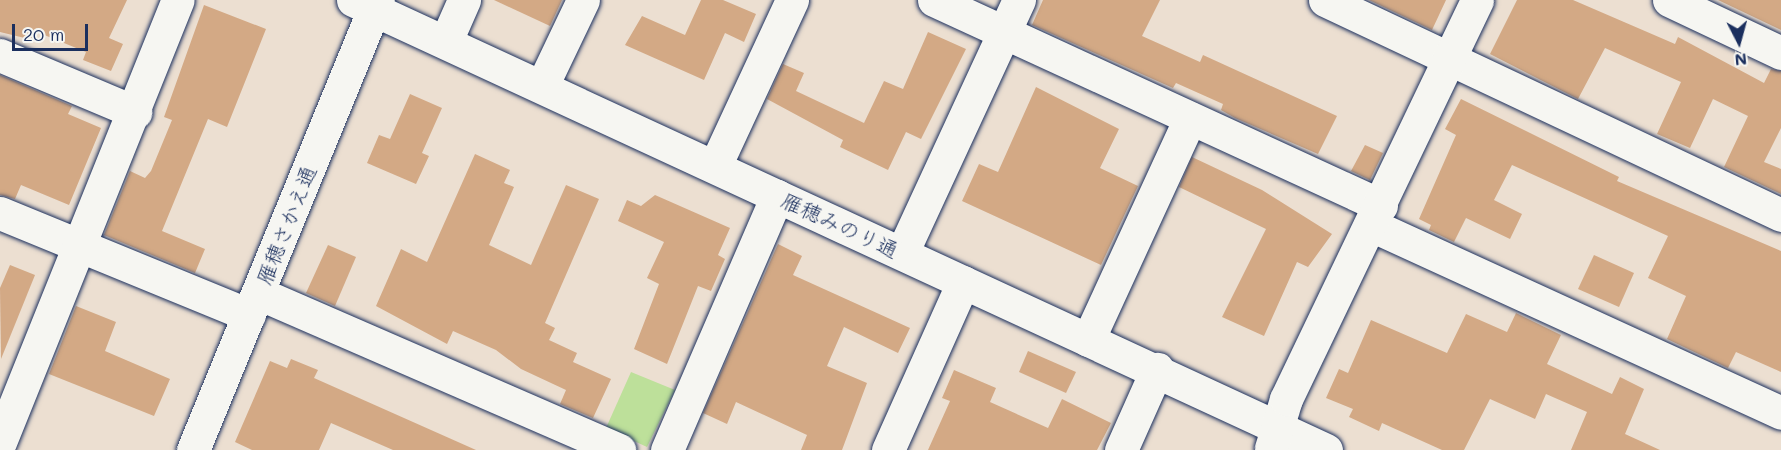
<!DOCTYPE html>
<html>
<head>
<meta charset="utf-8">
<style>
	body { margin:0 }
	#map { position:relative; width:1781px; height:450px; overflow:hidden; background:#ecdfd1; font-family:Mali,"Klee One",sans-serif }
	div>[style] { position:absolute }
	.green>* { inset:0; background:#bde09a }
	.building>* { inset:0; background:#d3a985 }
	.roads { filter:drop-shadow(0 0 2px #1b2f5e) drop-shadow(0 0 2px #1b2f5e) }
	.minor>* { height:33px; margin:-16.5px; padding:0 16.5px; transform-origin:16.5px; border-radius:16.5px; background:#f6f6f2 }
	span { translate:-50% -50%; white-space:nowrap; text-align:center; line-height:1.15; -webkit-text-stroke:4.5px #f6f6f2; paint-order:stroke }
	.street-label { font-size:21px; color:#1b2f5e }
	.north { position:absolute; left:1709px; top:12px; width:60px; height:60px; -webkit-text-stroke:4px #f6f6f2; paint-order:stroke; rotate:174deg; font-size:16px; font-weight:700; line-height:24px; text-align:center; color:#1b2f5e }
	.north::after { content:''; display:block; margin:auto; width:21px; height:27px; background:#1b2f5e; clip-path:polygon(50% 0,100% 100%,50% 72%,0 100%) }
	.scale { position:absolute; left:12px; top:24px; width:76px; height:27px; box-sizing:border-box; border:3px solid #1b2f5e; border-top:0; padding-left:8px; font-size:18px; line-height:21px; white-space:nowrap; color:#1b2f5e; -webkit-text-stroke:4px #f6f6f2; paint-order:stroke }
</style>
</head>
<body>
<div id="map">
	<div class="green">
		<div style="clip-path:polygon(631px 372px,675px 390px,647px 447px,606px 428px)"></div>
	</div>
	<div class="building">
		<div style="clip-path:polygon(0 0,127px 0,109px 38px,123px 44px,111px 71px,83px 60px,86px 52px,37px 32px,33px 40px,0 32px)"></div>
		<div style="clip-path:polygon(494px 0,562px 0,550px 26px)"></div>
		<div style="clip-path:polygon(701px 0,723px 0,756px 14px,744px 42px,725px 33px,704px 80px,625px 45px,642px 16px,685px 35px)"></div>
		<div style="clip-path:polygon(1043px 0,1160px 0,1142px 36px,1200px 62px,1203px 55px,1337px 116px,1318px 154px,1235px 118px,1221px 110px,1223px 104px,1176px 83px,1173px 88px,1032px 25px)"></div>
		<div style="clip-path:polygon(1369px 0,1446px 0,1432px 30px)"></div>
		<div style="clip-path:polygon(1517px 0,1573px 0,1675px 44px,1678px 37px,1764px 83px,1771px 69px,1781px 71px,1781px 128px,1764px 162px,1781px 169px,1781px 194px,1724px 167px,1748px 116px,1713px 99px,1690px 148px,1657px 134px,1681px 82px,1605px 48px,1578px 99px,1490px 54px)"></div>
		<div style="clip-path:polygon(1718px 0,1781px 0,1781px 30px)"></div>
		<div style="clip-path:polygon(204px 5px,266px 29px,227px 127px,208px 119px,162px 231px,205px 249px,195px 273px,104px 235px,130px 171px,145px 178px,151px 171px,172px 120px,164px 117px)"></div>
		<div style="clip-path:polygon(928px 32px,966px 49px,921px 139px,906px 132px,888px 170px,840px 147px,843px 140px,767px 99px,783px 64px,804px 73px,796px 91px,864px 123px,884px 81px,903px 89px)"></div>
		<div style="clip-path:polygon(0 75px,72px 106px,68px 114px,101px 128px,69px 205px,21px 185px,15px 199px,0 195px)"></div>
		<div style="clip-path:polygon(1036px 87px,1119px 129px,1100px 168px,1138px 186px,1101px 265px,962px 201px,979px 164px,998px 172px)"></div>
		<div style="clip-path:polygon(410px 94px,442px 108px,422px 153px,429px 156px,416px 184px,367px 163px,379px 135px,390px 139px)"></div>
		<div style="clip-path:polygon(1461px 99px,1619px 177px,1617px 181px,1781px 251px,1781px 372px,1736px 352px,1728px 368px,1667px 339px,1686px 296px,1648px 278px,1668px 236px,1512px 165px,1494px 200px,1522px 214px,1510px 239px,1466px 218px,1454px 242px,1429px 230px,1431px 225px,1419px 219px,1456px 135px,1445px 129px)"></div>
		<div style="clip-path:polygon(1365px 145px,1383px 153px,1370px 180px,1351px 171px)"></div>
		<div style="clip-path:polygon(475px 154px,510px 170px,504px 183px,514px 187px,489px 245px,531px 265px,566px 185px,599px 199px,545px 323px,555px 328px,549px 340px,577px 353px,573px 362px,611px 379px,593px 418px,560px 404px,566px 390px,521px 369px,496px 350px,453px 331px,447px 344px,376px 306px,401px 249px,427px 262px)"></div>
		<div style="clip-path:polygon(1192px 157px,1262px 190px,1332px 234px,1308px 267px,1297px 262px,1264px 336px,1222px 317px,1266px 229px,1179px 187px)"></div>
		<div style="clip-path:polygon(655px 195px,730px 228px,718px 255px,725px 259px,711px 291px,698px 286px,667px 364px,634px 349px,659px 284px,647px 278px,664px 242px,618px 221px,627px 200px,641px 206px)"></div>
		<div style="clip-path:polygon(778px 244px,802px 256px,793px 275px,910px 328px,898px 353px,844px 327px,827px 366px,867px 383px,842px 450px,801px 450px,807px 435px,736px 402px,727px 424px,703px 413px)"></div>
		<div style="clip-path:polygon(328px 245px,356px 257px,335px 306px,306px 293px)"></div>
		<div style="clip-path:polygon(1594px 255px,1634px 273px,1619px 307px,1578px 289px)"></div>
		<div style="clip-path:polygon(10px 265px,35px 275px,1px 359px,0 288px)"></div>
		<div style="clip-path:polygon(76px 306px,116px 322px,105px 351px,170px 379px,154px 416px,49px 374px)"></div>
		<div style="clip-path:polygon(1516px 313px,1561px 335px,1547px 364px,1612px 394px,1620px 377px,1644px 389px,1625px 434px,1660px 450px,1571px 450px,1587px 412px,1546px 394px,1535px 419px,1490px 399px,1464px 450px,1442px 450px,1382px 423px,1379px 431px,1349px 417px,1353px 409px,1326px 398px,1339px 369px,1348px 373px,1371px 320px,1447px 353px,1466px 314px,1507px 332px)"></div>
		<div style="clip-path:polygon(1028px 351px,1076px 372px,1066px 393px,1019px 372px)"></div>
		<div style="clip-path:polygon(291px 359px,318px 370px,314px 378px,476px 450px,393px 450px,331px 423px,319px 450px,252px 450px,235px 442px,270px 361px,287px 368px)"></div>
		<div style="clip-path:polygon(954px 370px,996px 388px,990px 402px,1048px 428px,1062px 399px,1111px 423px,1097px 450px,928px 450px,950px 401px,942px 398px)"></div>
	</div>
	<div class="roads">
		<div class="minor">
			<div style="left:353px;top:0;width:1072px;rotate:24.82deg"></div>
			<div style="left:934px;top:0;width:492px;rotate:24.7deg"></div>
			<div style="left:1325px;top:0;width:504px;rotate:25.24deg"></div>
			<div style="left:1669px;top:0;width:124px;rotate:25.3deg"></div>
			<div style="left:446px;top:41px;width:45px;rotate:-66.3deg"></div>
			<div style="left:0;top:55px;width:147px;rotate:22.9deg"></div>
			<div style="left:542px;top:86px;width:95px;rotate:-64.5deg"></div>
			<div style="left:715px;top:166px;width:183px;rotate:-65.1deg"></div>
			<div style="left:0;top:213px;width:269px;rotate:22.3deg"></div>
			<div style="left:1371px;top:225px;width:451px;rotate:24.6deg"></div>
			<div style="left:902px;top:253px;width:279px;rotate:-65.2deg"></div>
			<div style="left:258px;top:293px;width:394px;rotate:23.5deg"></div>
			<div style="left:1088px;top:340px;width:244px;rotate:-65.3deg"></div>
			<div style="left:0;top:442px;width:476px;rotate:-68.1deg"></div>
			<div style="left:1271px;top:448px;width:51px;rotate:-73deg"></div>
			<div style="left:1286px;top:399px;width:442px;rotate:-64.4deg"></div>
			<div style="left:193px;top:450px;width:487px;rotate:-67.7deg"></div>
			<div style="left:667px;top:450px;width:277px;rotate:-66.6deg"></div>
			<div style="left:888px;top:450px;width:184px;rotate:-65.9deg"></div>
			<div style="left:1121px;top:450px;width:89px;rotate:-66deg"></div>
		</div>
	</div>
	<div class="street-label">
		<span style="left:286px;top:225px;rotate:-68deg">雁穂さかえ通</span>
		<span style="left:840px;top:225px;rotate:25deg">雁穂みのり通</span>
	</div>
	<div class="north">N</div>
	<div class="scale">20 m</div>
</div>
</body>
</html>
